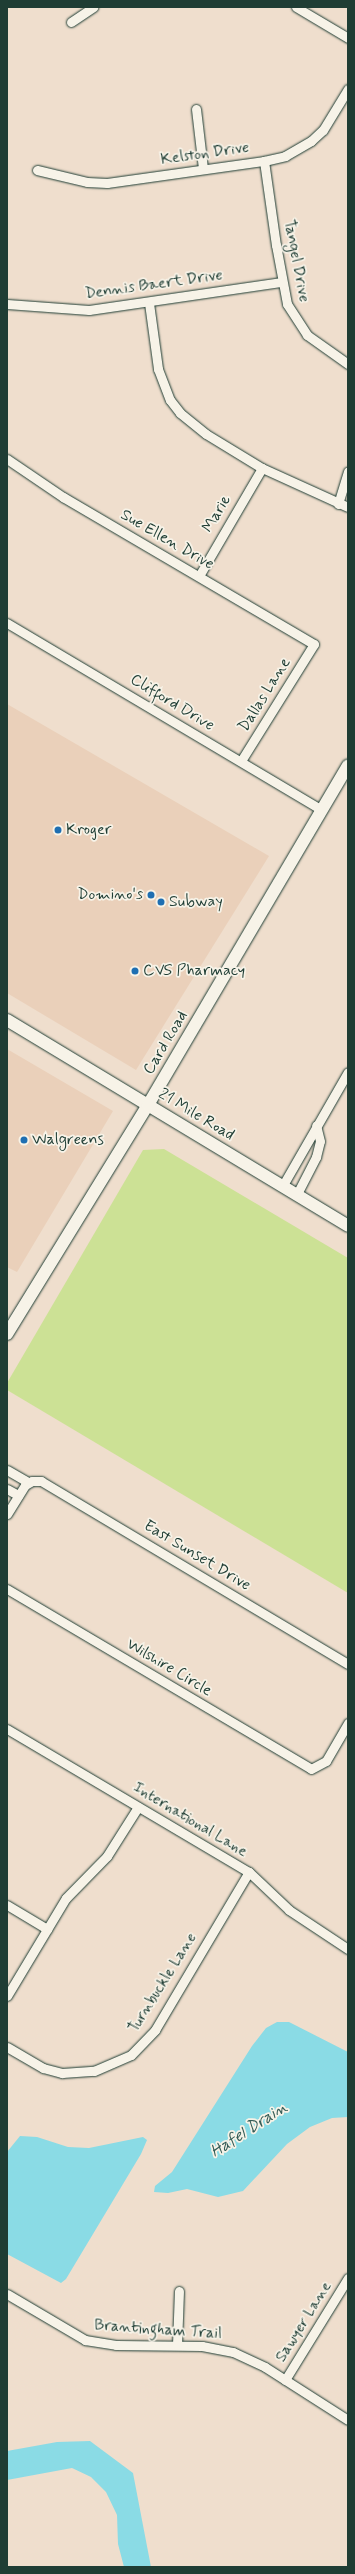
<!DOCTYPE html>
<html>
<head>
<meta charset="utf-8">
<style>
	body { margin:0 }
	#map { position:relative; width:355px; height:2574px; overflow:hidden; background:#efdecd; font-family:Mynerve,sans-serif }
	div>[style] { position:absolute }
	.built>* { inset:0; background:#ead0ba }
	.green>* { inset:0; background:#cce195 }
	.water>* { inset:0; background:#8adbe5 }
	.roads { filter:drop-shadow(0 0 1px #1f3d34) drop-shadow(0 0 1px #1f3d34) }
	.minor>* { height:9px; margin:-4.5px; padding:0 4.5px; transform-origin:4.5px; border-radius:4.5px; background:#f7f3e8 }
	.tertiary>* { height:12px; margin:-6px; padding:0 6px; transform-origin:6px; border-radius:6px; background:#f7f3e8 }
	.dots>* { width:11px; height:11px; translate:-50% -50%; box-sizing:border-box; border:2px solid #f7f3e8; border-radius:50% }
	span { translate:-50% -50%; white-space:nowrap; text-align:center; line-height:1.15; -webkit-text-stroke:3.5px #f7f3e8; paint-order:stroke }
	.street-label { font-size:16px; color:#1f3d34 }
	.poi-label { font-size:16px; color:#1f3d34 }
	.left { translate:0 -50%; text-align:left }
	.right { translate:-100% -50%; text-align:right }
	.water-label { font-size:17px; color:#345d57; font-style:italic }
	.frame { position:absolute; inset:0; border:8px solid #1f3d34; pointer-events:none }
</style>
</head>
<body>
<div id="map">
	<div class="built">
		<div style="clip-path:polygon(7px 704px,269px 856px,136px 1070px,7px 993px)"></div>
		<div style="clip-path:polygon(7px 1049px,113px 1111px,17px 1272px,7px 1267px)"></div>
	</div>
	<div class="green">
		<div style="clip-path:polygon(164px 1149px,348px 1258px,348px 1593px,7px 1390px,7px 1383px,143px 1150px)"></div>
	</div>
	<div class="water">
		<div style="clip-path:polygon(277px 2022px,289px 2022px,348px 2052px,348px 2117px,332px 2118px,310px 2127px,287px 2144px,243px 2191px,218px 2197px,187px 2189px,168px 2193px,154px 2192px,155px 2186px,172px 2172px,252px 2046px,266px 2028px)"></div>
		<div style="clip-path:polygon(20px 2136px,37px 2137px,68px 2147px,89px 2148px,143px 2137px,147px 2140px,141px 2154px,66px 2279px,61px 2283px,7px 2254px,7px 2152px)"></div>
		<div style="clip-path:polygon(90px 2441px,133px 2473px,151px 2567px,124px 2567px,118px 2544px,117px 2515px,106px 2492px,91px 2477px,72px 2468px,7px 2480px,7px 2451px,57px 2442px)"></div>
	</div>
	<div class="roads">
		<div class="minor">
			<div style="left:296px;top:7px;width:61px;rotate:30.8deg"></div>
			<div style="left:71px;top:22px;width:27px;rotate:-34deg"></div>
			<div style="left:196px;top:109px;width:60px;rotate:83.3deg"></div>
			<div style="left:264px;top:161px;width:85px;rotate:81.9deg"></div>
			<div style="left:276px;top:245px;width:60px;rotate:79.4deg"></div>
			<div style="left:287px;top:304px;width:37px;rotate:57deg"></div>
			<div style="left:307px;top:335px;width:50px;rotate:35.3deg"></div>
			<div style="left:37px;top:170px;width:51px;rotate:13.5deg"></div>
			<div style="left:87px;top:182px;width:20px;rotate:3deg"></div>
			<div style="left:107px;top:183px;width:159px;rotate:-8deg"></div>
			<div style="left:264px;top:161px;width:22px;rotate:-13deg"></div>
			<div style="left:285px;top:156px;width:30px;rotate:-30deg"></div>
			<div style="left:311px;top:141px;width:16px;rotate:-43deg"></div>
			<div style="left:323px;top:130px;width:48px;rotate:-58.6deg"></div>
			<div style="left:149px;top:303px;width:67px;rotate:82.2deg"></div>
			<div style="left:158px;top:369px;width:33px;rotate:69deg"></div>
			<div style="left:170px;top:400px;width:16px;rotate:52deg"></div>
			<div style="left:180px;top:413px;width:33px;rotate:39deg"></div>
			<div style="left:206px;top:434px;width:66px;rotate:31.3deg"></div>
			<div style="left:262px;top:468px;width:94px;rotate:24.4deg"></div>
			<div style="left:7px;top:304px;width:82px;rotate:4.2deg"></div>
			<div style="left:89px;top:310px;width:195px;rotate:-8.3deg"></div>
			<div style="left:7px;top:459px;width:68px;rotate:34.2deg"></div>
			<div style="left:63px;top:497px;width:291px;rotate:30.4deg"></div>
			<div style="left:314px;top:644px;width:138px;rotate:122deg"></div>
			<div style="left:338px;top:504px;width:34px;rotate:-73deg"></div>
			<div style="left:199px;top:576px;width:125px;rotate:-59.7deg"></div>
			<div style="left:7px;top:623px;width:366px;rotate:30.7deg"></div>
			<div style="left:283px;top:1185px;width:130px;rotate:-60.1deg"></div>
			<div style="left:297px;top:1194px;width:42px;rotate:-62.8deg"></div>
			<div style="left:316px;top:1157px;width:16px;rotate:-76deg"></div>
			<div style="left:320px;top:1141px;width:16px;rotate:-104deg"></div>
			<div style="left:7px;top:1470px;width:24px;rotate:30deg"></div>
			<div style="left:7px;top:1489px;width:13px;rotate:29deg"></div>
			<div style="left:7px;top:1514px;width:34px;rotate:-58deg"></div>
			<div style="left:25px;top:1485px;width:8px;rotate:-30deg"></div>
			<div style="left:32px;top:1481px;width:9px"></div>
			<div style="left:41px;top:1481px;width:357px;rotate:30.8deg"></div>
			<div style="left:7px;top:1589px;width:353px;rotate:30.6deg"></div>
			<div style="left:311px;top:1769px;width:17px;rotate:-28deg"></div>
			<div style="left:326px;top:1761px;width:44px;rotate:-59.9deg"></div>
			<div style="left:7px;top:1729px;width:281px;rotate:30.6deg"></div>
			<div style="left:249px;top:1872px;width:55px;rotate:43.5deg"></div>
			<div style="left:289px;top:1910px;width:71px;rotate:33.5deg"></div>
			<div style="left:7px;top:1905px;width:47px;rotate:31deg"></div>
			<div style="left:7px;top:1996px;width:114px;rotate:-59deg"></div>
			<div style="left:66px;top:1898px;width:59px;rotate:-45.7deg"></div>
			<div style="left:107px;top:1856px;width:58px;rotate:-57.7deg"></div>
			<div style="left:7px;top:2047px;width:42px;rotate:30.3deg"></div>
			<div style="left:43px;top:2068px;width:20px;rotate:15deg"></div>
			<div style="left:62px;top:2073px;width:32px;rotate:-4deg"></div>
			<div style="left:94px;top:2071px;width:40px;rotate:-23.4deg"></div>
			<div style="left:131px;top:2055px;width:35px;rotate:-46deg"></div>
			<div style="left:155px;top:2030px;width:184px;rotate:-59.3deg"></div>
			<div style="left:7px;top:2294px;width:91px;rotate:30.5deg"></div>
			<div style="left:85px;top:2340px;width:31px;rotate:9deg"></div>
			<div style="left:116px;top:2345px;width:86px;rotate:0.7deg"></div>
			<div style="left:202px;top:2346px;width:32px;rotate:11deg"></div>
			<div style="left:233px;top:2352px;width:35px;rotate:25deg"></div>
			<div style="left:265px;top:2367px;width:98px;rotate:32.6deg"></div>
			<div style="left:177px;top:2345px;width:54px;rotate:-87.9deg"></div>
			<div style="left:285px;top:2380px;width:120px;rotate:-58.3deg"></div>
		</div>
		<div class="tertiary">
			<div style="left:7px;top:1020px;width:398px;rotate:31.1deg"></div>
			<div style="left:7px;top:1334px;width:269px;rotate:-58.4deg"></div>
			<div style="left:148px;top:1105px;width:394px;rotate:-59.5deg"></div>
		</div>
	</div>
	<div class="dots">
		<div style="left:58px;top:830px;background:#1f6fb2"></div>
		<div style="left:151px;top:895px;background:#1f6fb2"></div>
		<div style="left:161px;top:902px;background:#1f6fb2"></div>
		<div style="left:135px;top:971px;background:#1f6fb2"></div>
		<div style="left:24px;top:1140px;background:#1f6fb2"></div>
	</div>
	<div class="street-label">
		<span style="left:205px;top:154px;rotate:-8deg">Kelston Drive</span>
		<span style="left:296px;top:261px;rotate:79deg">Tangel Drive</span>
		<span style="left:154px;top:285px;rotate:-8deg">Dennis Baert Drive</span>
		<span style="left:217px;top:514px;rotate:-59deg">Marie</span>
		<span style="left:167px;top:540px;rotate:30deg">Sue Ellen Drive</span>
		<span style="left:265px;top:695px;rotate:-58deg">Dallas Lane</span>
		<span style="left:172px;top:703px;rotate:31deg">Clifford Drive</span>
		<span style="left:166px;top:1043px;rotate:-59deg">Card Road</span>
		<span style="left:196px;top:1115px;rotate:31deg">21 Mile Road</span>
		<span style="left:197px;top:1556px;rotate:31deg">East Sunset Drive</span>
		<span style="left:169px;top:1668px;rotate:31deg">Wilshire Circle</span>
		<span style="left:190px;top:1820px;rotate:31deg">International Lane</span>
		<span style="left:163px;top:1983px;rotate:-58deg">Turnbuckle Lane</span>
		<span style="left:304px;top:2322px;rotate:-58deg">Sawyer Lane</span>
		<span style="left:158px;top:2330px;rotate:4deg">Brantingham Trail</span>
	</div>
	<div class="poi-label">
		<span class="left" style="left:66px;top:830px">Kroger</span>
		<span class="right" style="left:143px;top:895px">Domino's</span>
		<span class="left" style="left:169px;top:902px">Subway</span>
		<span class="left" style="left:143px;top:971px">CVS Pharmacy</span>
		<span class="left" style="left:32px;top:1140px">Walgreens</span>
	</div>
	<div class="water-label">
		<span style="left:249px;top:2130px;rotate:-33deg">Hafel Drain</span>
	</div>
	<div class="frame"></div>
</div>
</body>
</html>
